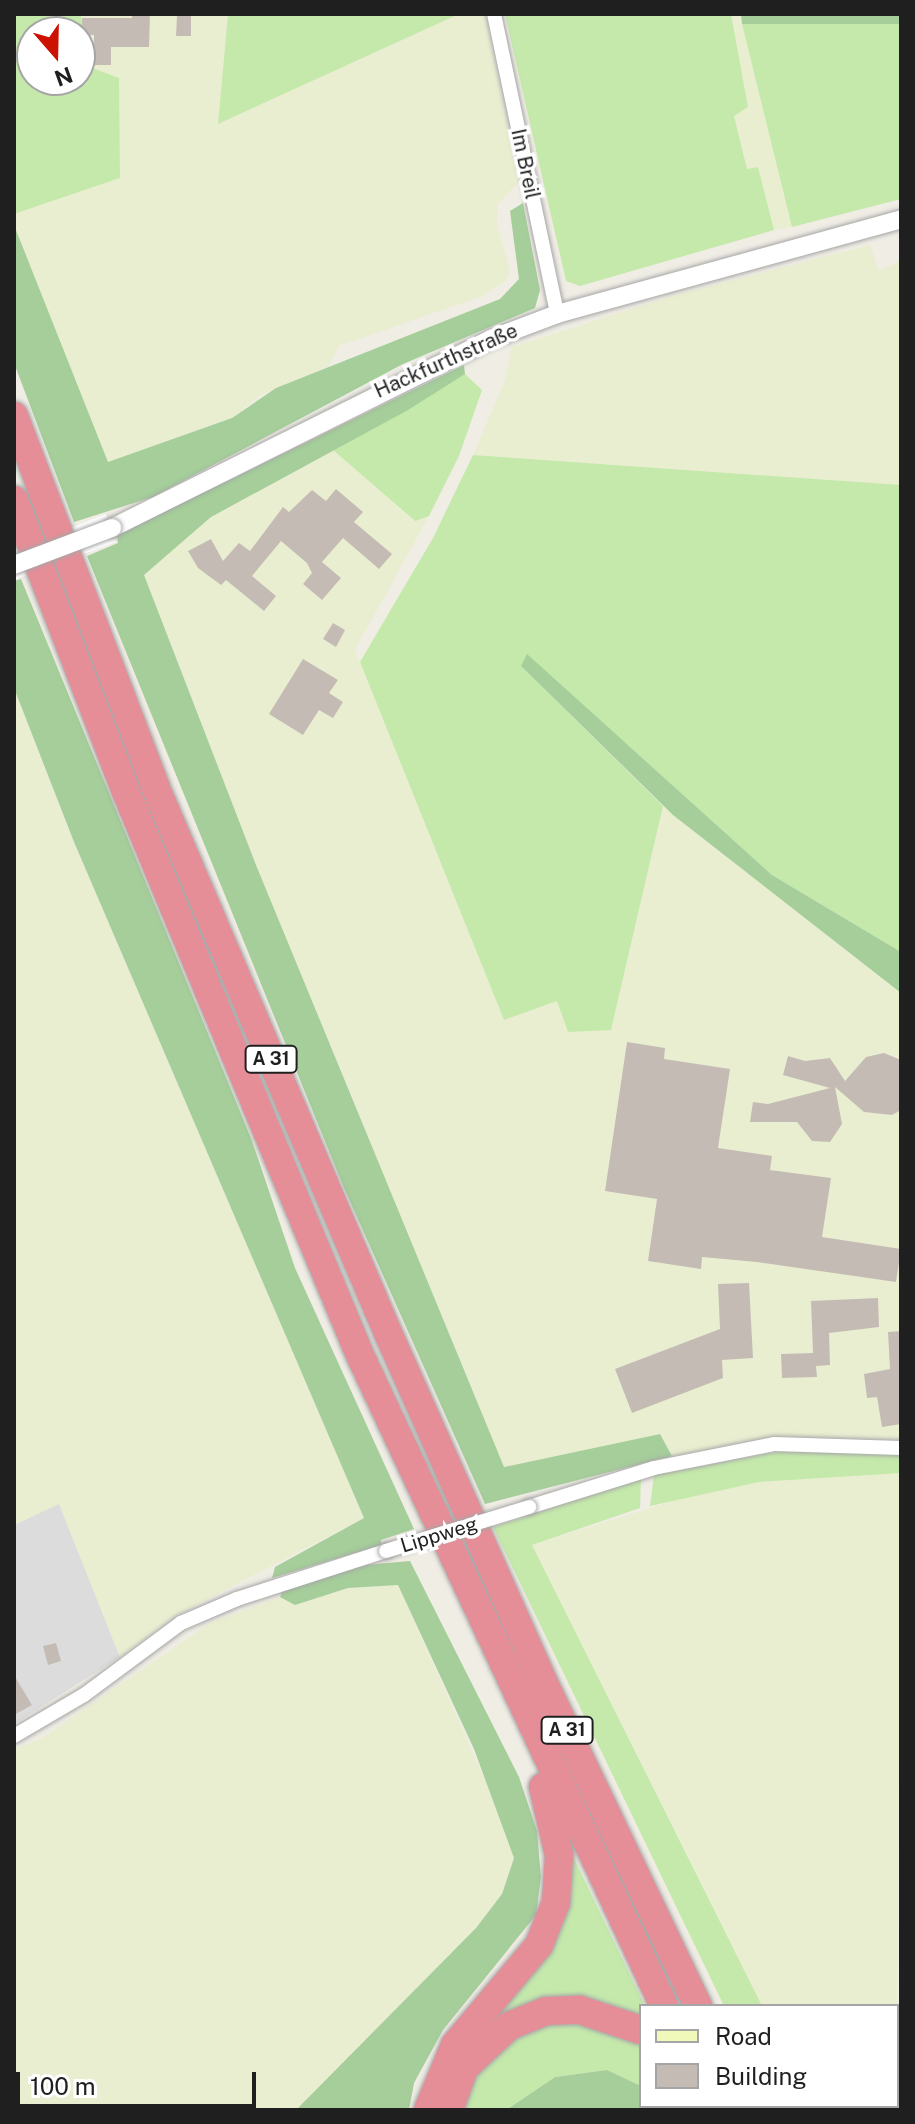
<!DOCTYPE html>
<html>
<head>
<meta charset="utf-8">
<style>
	body { margin:0 }
	#map { position:relative; width:915px; height:2124px; overflow:hidden; background:#f0ede5; font-family:"Public Sans",sans-serif }
	div>[style] { position:absolute }
	.residential>* { inset:0; background:#dddcdc }
	.farmland>* { inset:0; background:#eaeed1 }
	.grass>* { inset:0; background:#c5e9ab }
	.forest>* { inset:0; background:#a5ce9a }
	.pier>* { inset:0; background:#fff }
	.building>* { inset:0; background:#c4bcb4 }
	.roads { filter:drop-shadow(0 0 2px #a6a6a6) drop-shadow(0 0 2px #a6a6a6) }
	.minor>* { height:14px; margin:-7px; padding:0 7px; transform-origin:7px; border-radius:7px; background:#fff }
	.tertiary>* { height:18px; margin:-9px; padding:0 9px; transform-origin:9px; border-radius:9px; background:#fff }
	.secondary>* { height:20px; margin:-10px; padding:0 10px; transform-origin:10px; border-radius:10px; background:#f1f9ba }
	.motorway>* { height:28px; margin:-14px; padding:0 14px; transform-origin:14px; border-radius:14px; background:#e68e97 }
	.bridges { filter:drop-shadow(0 0 2px #a6a6a6) drop-shadow(0 0 2px #a6a6a6) }
	.minor-bridge>* { height:14px; margin:-7px; padding:0 7px; transform-origin:7px; border-radius:7px; background:#fff }
	.tertiary-bridge>* { height:18px; margin:-9px; padding:0 9px; transform-origin:9px; border-radius:9px; background:#fff }
	span { translate:-50% -50%; white-space:nowrap; text-align:center; line-height:1.15; -webkit-text-stroke:7px #fff; paint-order:stroke }
	.shield-label span { padding:2px 6px; background:#fff; border:2px solid; border-radius:6px; -webkit-text-stroke-width:0 }
	.shield-label { font-size:18px; color:#1f1f1f; font-weight:700 }
	.street-label { font-size:20px; color:#1f1f1f }
	.frame { position:absolute; inset:0; border:16px solid #1f1f1f; pointer-events:none }
	.legend { position:absolute; left:639px; top:2004px; width:260px; height:104px; box-sizing:border-box; background:#fff; border:2px solid #a5a5a5; margin:0; padding:10px 14px; list-style:none; font-size:24px; color:#1f1f1f }
	.legend li { display:flex; align-items:center; gap:16px; height:40px }
	.legend b { width:40px; border:2px solid #a5a5a5 }
	.north { position:absolute; left:16px; top:16px; width:80px; height:80px; box-sizing:border-box; background:#fff; border:2px solid #a5a5a5; border-radius:50%; rotate:160deg; font-size:22px; font-weight:700; line-height:32px; text-align:center; color:#1f1f1f }
	.north::after { content:''; display:block; margin:auto; width:28px; height:36px; background:#cc1202; clip-path:polygon(50% 0,100% 100%,50% 72%,0 100%) }
	.scale { position:absolute; left:16px; top:2072px; width:240px; height:36px; box-sizing:border-box; border:4px solid #1f1f1f; border-top:0; padding-left:10px; font-size:24px; line-height:28px; white-space:nowrap; color:#1f1f1f; -webkit-text-stroke:6px #fff; paint-order:stroke }
</style>
</head>
<body>
<div id="map">
	<div class="residential">
		<div style="clip-path:polygon(59px 1503px,120px 1657px,14px 1724px,14px 1525px)"></div>
	</div>
	<div class="farmland">
		<div style="clip-path:polygon(81px 14px,228px 14px,218px 124px,459px 14px,485px 14px,519px 182px,498px 204px,497px 224px,510px 270px,506px 281px,483px 296px,339px 346px,328px 367px,259px 396px,232px 418px,108px 462px,14px 225px,14px 214px,120px 178px,95px 69px,82px 49px)"></div>
		<div style="clip-path:polygon(731px 14px,741px 14px,792px 227px,774px 230px,758px 167px,747px 169px,734px 116px,748px 107px)"></div>
		<div style="clip-path:polygon(870px 245px,879px 270px,901px 261px,901px 485px,473px 455px,505px 380px,512px 347px,672px 296px)"></div>
		<div style="clip-path:polygon(333px 450px,414px 521px,429px 516px,355px 650px,504px 1020px,557px 1001px,611px 1030px,663px 806px,901px 993px,901px 1440px,782px 1436px,672px 1456px,660px 1434px,504px 1468px,256px 865px,143px 575px,211px 517px)"></div>
		<div style="clip-path:polygon(14px 688px,74px 842px,364px 1518px,177px 1615px,120px 1657px,59px 1504px,14px 1525px)"></div>
		<div style="clip-path:polygon(864px 1473px,901px 1473px,897px 2041px,897px 2006px,762px 2006px,531px 1545px,689px 1496px,759px 1482px)"></div>
		<div style="clip-path:polygon(398px 1585px,504px 1822px,514px 1858px,502px 1894px,476px 1928px,296px 2110px,14px 2110px,14px 1749px,42px 1738px,210px 1623px,280px 1597px,295px 1604px,348px 1588px)"></div>
	</div>
	<div class="grass">
		<div style="clip-path:polygon(evenodd,14px 14px,81px 14px,85px 57px,95px 69px,119px 78px,120px 178px,14px 214px,14px 14px,32px 32px,80px 32px,80px 80px,32px 80px,32px 32px)"></div>
		<div style="clip-path:polygon(228px 14px,459px 14px,218px 124px)"></div>
		<div style="clip-path:polygon(505px 14px,731px 14px,748px 107px,734px 116px,747px 169px,758px 167px,774px 230px,580px 286px,566px 281px)"></div>
		<div style="clip-path:polygon(850px 21px,901px 24px,901px 199px,792px 227px,742px 24px)"></div>
		<div style="clip-path:polygon(465px 374px,482px 390px,459px 456px,429px 516px,415px 521px,333px 450px)"></div>
		<div style="clip-path:polygon(473px 455px,901px 485px,901px 952px,772px 875px,629px 746px,521px 666px,663px 806px,611px 1030px,568px 1032px,557px 1001px,504px 1020px,360px 662px,433px 538px)"></div>
		<div style="clip-path:polygon(787px 1450px,901px 1454px,901px 1473px,759px 1482px,650px 1506px,654px 1475px)"></div>
		<div style="clip-path:polygon(641px 1479px,640px 1508px,532px 1545px,762px 2006px,724px 2006px,493px 1527px)"></div>
		<div style="clip-path:polygon(571px 1852px,645px 2006px,641px 2006px,641px 2024px,561px 2004px,441px 2086px,519px 1984px)"></div>
		<div style="clip-path:polygon(572px 2018px,641px 2039px,641px 2086px,607px 2070px,555px 2077px,506px 2110px,455px 2110px,462px 2084px,505px 2038px)"></div>
	</div>
	<div class="forest">
		<div style="clip-path:polygon(741px 14px,901px 14px,901px 24px,742px 24px)"></div>
		<div style="clip-path:polygon(523px 203px,540px 290px,535px 308px,403px 364px,153px 497px,74px 522px,14px 363px,14px 225px,108px 462px,232px 418px,276px 388px,500px 299px,519px 279px,510px 211px)"></div>
		<div style="clip-path:polygon(464px 365px,465px 374px,408px 410px,211px 517px,144px 575px,256px 865px,504px 1467px,660px 1434px,672px 1456px,485px 1504px,344px 1188px,87px 556px,118px 543px,117px 535px)"></div>
		<div style="clip-path:polygon(21px 579px,251px 1138px,295px 1268px,414px 1529px,381px 1540px,381px 1545px,272px 1578px,275px 1567px,364px 1518px,74px 842px,14px 688px,14px 581px)"></div>
		<div style="clip-path:polygon(527px 654px,772px 875px,901px 952px,901px 993px,673px 815px,521px 666px)"></div>
		<div style="clip-path:polygon(410px 1561px,519px 1777px,537px 1831px,541px 1877px,536px 1915px,443px 2030px,414px 2083px,409px 2110px,296px 2110px,476px 1928px,502px 1894px,514px 1858px,474px 1749px,398px 1585px,348px 1588px,295px 1605px,280px 1597px,283px 1589px,365px 1565px)"></div>
		<div style="clip-path:polygon(607px 2070px,641px 2086px,641px 2106px,670px 2110px,506px 2110px,555px 2077px)"></div>
	</div>
	<div class="pier">
		<div style="clip-path:polygon(106px 514px,116px 542px,14px 580px,14px 550px)"></div>
	</div>
	<div class="building">
		<div style="clip-path:polygon(132px 14px,150px 14px,149px 47px,111px 47px,111px 65px,94px 65px,94px 35px,82px 35px,82px 18px,132px 18px)"></div>
		<div style="clip-path:polygon(177px 16px,191px 16px,191px 36px,176px 36px)"></div>
		<div style="clip-path:polygon(336px 489px,363px 512px,354px 522px,392px 554px,379px 569px,343px 538px,322px 562px,341px 578px,322px 600px,303px 584px,312px 573px,307px 563px,281px 541px,252px 576px,276px 596px,264px 611px,226px 580px,221px 585px,198px 568px,188px 551px,211px 539px,223px 561px,239px 543px,250px 551px,283px 507px,289px 512px,312px 490px,326px 501px)"></div>
		<div style="clip-path:polygon(333px 623px,345px 630px,336px 647px,323px 639px)"></div>
		<div style="clip-path:polygon(303px 659px,338px 680px,329px 693px,343px 702px,333px 718px,319px 710px,303px 735px,269px 714px)"></div>
		<div style="clip-path:polygon(627px 1042px,665px 1048px,664px 1059px,730px 1069px,718px 1148px,772px 1156px,770px 1170px,831px 1178px,822px 1237px,901px 1249px,896px 1282px,757px 1262px,702px 1257px,701px 1269px,648px 1261px,657px 1199px,605px 1191px)"></div>
		<div style="clip-path:polygon(884px 1053px,901px 1060px,901px 1110px,892px 1115px,864px 1112px,835px 1087px,842px 1124px,830px 1142px,812px 1141px,797px 1122px,750px 1122px,753px 1102px,768px 1104px,830px 1088px,783px 1075px,788px 1056px,805px 1061px,830px 1058px,845px 1081px,866px 1057px)"></div>
		<div style="clip-path:polygon(749px 1283px,753px 1358px,722px 1360px,723px 1378px,632px 1413px,615px 1369px,720px 1329px,718px 1284px)"></div>
		<div style="clip-path:polygon(878px 1298px,879px 1327px,829px 1333px,830px 1365px,816px 1366px,817px 1377px,782px 1378px,781px 1354px,813px 1353px,811px 1301px)"></div>
		<div style="clip-path:polygon(901px 1331px,901px 1424px,882px 1427px,877px 1397px,867px 1398px,864px 1374px,890px 1369px,888px 1332px)"></div>
		<div style="clip-path:polygon(56px 1643px,61px 1661px,48px 1665px,43px 1646px)"></div>
		<div style="clip-path:polygon(14px 1675px,32px 1705px,14px 1715px)"></div>
	</div>
	<div class="roads">
		<div class="minor">
			<div style="left:494px;top:14px;width:307px;rotate:78.1deg"></div>
			<div style="left:529px;top:1507px;width:131px;rotate:-17.3deg"></div>
			<div style="left:654px;top:1468px;width:122px;rotate:-11.3deg"></div>
			<div style="left:774px;top:1444px;width:127px;rotate:1.8deg"></div>
			<div style="left:14px;top:1736px;width:81px;rotate:-30.4deg"></div>
			<div style="left:84px;top:1695px;width:121px;rotate:-36.6deg"></div>
			<div style="left:181px;top:1623px;width:61px;rotate:-23.2deg"></div>
			<div style="left:237px;top:1599px;width:157px;rotate:-17.9deg"></div>
		</div>
		<div class="tertiary">
			<div style="left:112px;top:528px;width:424px;rotate:-26.5deg"></div>
			<div style="left:491px;top:339px;width:71px;rotate:-20.7deg"></div>
			<div style="left:557px;top:314px;width:357px;rotate:-15.4deg"></div>
		</div>
		<div class="secondary">
			<div style="left:853px;top:2110px;width:6px;rotate:-39deg"></div>
		</div>
		<div class="motorway">
			<div style="left:14px;top:416px;width:396px;rotate:69.1deg"></div>
			<div style="left:155px;top:786px;width:595px;rotate:66.93deg"></div>
			<div style="left:388px;top:1333px;width:376px;rotate:66deg"></div>
			<div style="left:541px;top:1677px;width:365px;rotate:64.5deg"></div>
			<div style="left:14px;top:500px;width:315px;rotate:69deg"></div>
			<div style="left:127px;top:794px;width:607px;rotate:67.45deg"></div>
			<div style="left:360px;top:1355px;width:718px;rotate:64.97deg"></div>
			<div style="left:897px;top:2081px;width:4px;rotate:-14deg"></div>
			<div style="left:698px;top:2106px;width:4px;rotate:63deg"></div>
			<div style="left:747px;top:2106px;width:4px;rotate:63deg"></div>
			<div style="left:428px;top:2110px;width:70px;rotate:-67.4deg"></div>
			<div style="left:455px;top:2045px;width:131px;rotate:-50deg"></div>
			<div style="left:539px;top:1945px;width:46px;rotate:-68.4deg"></div>
			<div style="left:556px;top:1902px;width:47px;rotate:-86.3deg"></div>
			<div style="left:559px;top:1855px;width:70px;rotate:-103.2deg"></div>
			<div style="left:449px;top:2110px;width:45px;rotate:-70.3deg"></div>
			<div style="left:464px;top:2068px;width:62px;rotate:-43deg"></div>
			<div style="left:509px;top:2026px;width:40px;rotate:-22deg"></div>
			<div style="left:546px;top:2011px;width:34px;rotate:-2deg"></div>
			<div style="left:580px;top:2010px;width:64px;rotate:18.2deg"></div>
		</div>
	</div>
	<div class="bridges">
		<div class="minor-bridge">
			<div style="left:386px;top:1551px;width:150px;rotate:-17.1deg"></div>
		</div>
		<div class="tertiary-bridge">
			<div style="left:14px;top:565px;width:105px;rotate:-20.7deg"></div>
		</div>
	</div>
	<div class="shield-label">
		<span style="left:271px;top:1059px">A 31</span>
		<span style="left:567px;top:1730px">A 31</span>
	</div>
	<div class="street-label">
		<span style="left:525px;top:164px;rotate:78deg">Im Breil</span>
		<span style="left:446px;top:361px;rotate:-24deg">Hackfurthstraße</span>
		<span style="left:439px;top:1535px;rotate:-17deg">Lippweg</span>
	</div>
	<div class="frame"></div>
	<ul class="legend">
	<li><b style="height:10px;background:#f1f9ba"></b>Road</li>
	<li><b style="height:22px;background:#c4bcb4"></b>Building</li>
	</ul>
	<div class="north">N</div>
	<div class="scale">100 m</div>
</div>
</body>
</html>
